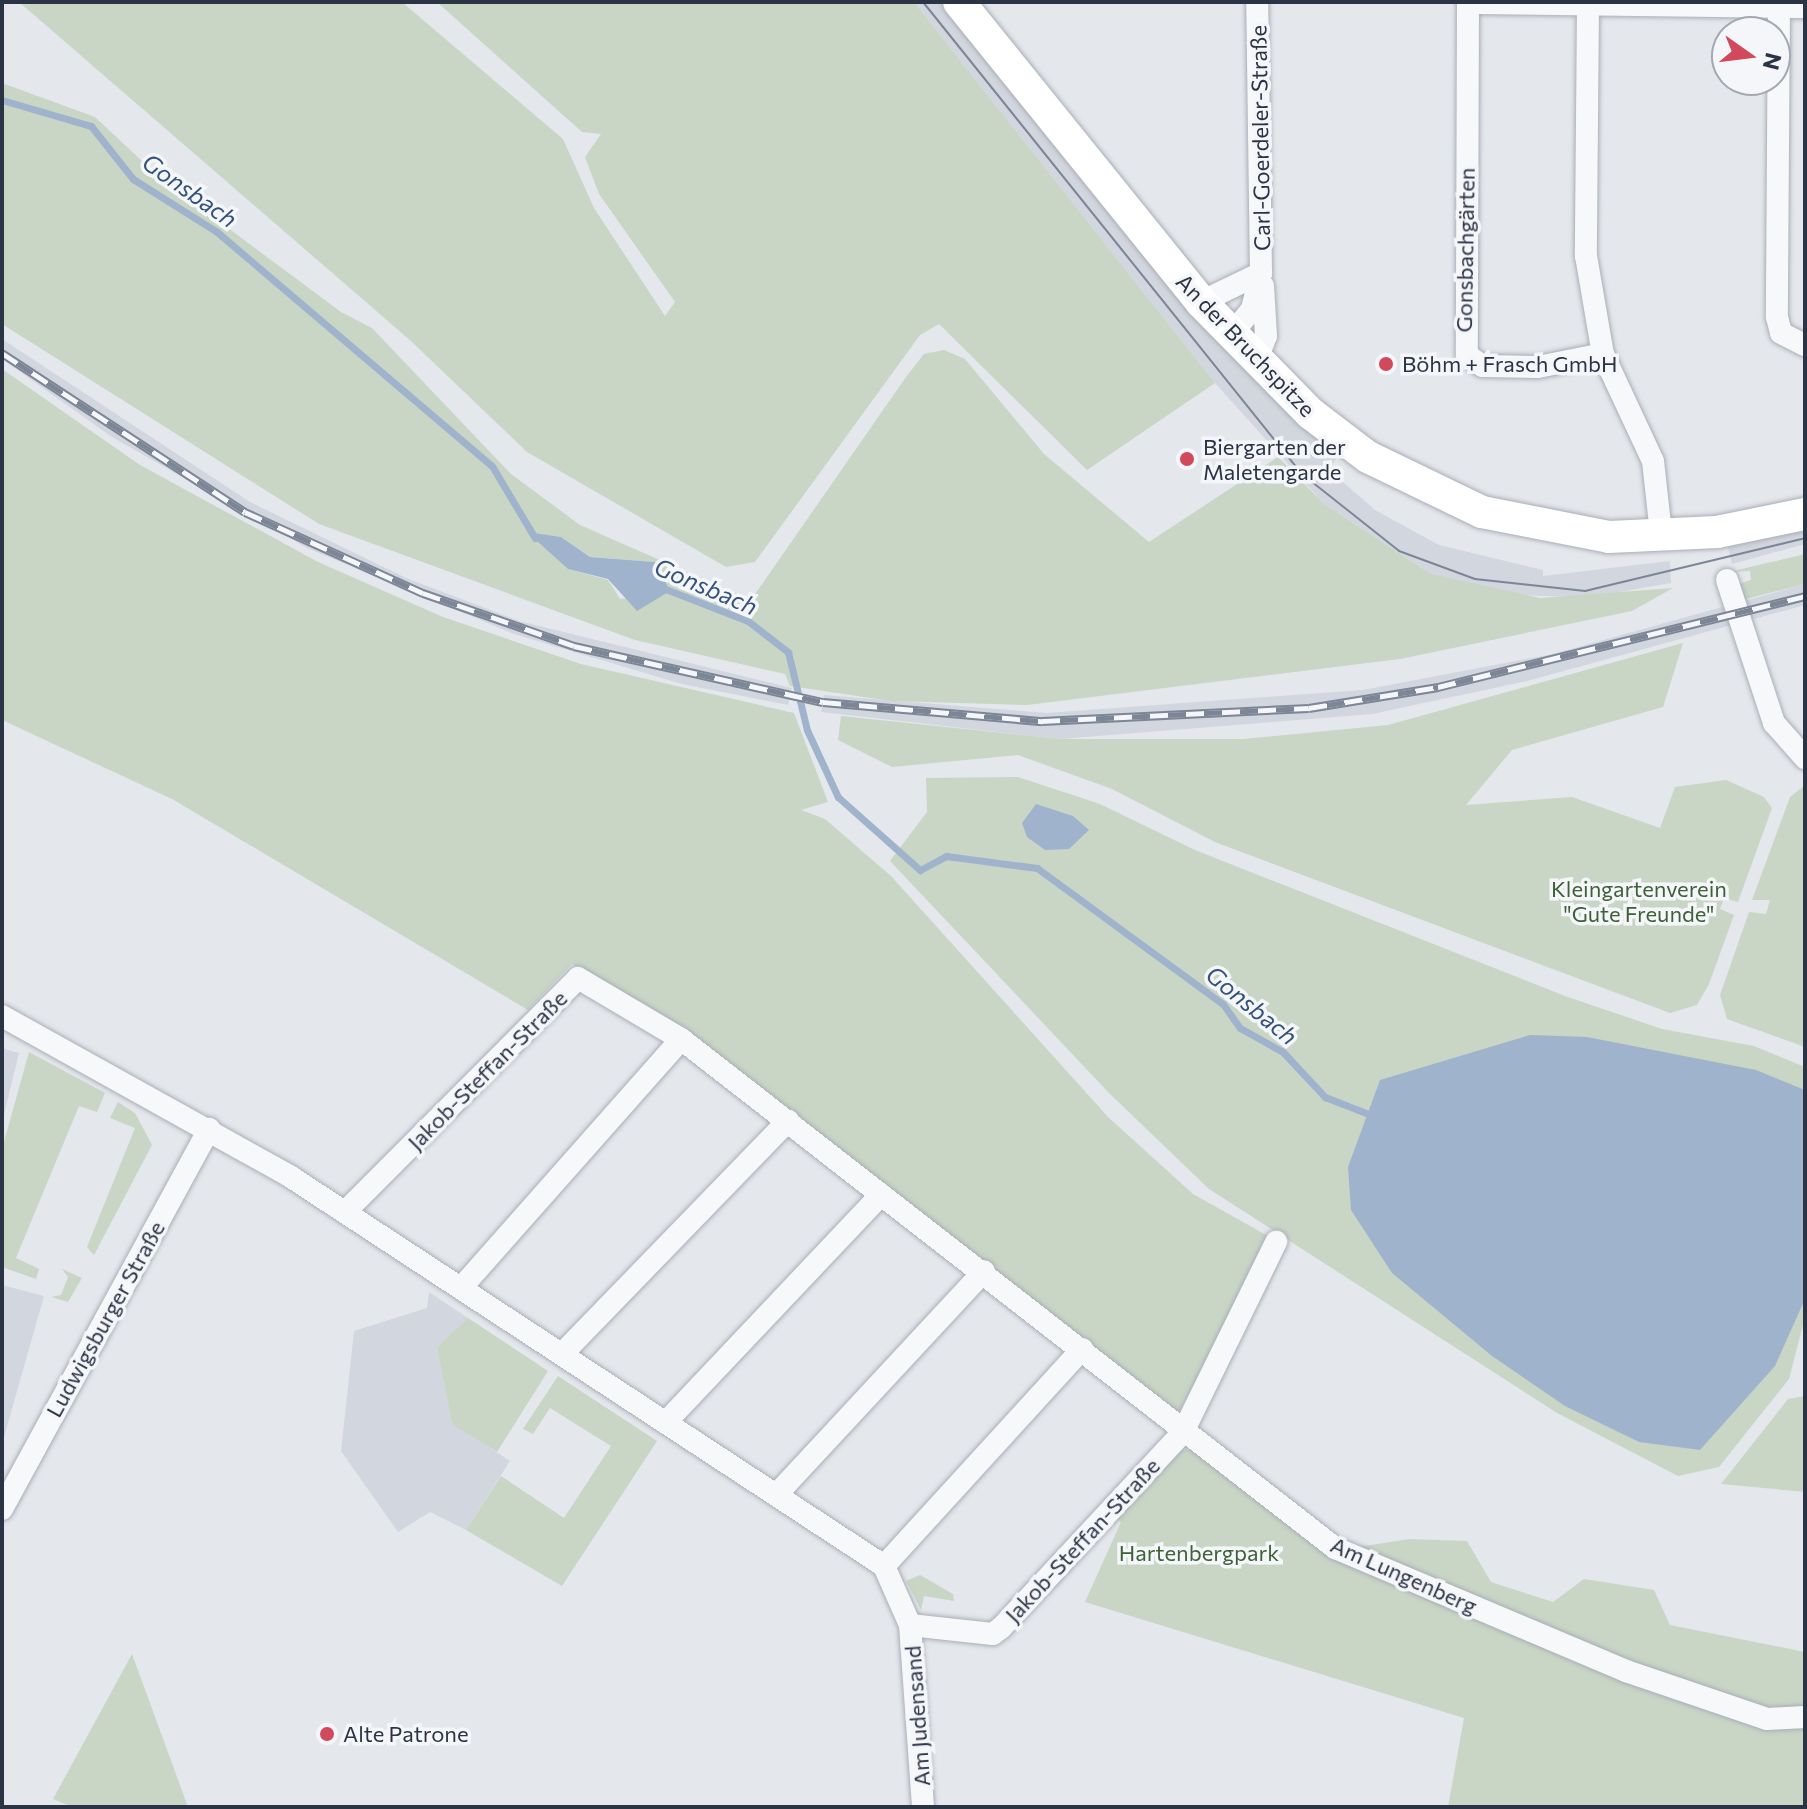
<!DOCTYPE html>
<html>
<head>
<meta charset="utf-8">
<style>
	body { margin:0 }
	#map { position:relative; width:1807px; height:1809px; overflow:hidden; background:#e4e7ec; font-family:Commissioner,sans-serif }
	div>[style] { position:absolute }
	.built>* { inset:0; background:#d2d6de }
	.green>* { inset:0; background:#c9d6c5 }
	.water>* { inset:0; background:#9fb4cc }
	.stream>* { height:7px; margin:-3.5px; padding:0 3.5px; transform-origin:3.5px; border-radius:3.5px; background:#9fb4cc }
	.roads { filter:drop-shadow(0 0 2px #a9aeb7) drop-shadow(0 0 2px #a9aeb7) }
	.minor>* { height:22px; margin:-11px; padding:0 11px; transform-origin:11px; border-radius:11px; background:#f7f8fa }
	.secondary>* { height:32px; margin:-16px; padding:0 16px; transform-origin:16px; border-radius:16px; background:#fff }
	.tram>* { height:2px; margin:-1px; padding:0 1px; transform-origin:1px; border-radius:1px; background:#7d8696 }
	.rail>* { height:9px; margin-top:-4.5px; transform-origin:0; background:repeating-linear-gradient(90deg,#f4f6f9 0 18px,#7d8696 0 36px); box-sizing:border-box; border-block:2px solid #7d8696 }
	.dots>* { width:22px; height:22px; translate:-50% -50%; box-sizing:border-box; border:4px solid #f4f6f9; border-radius:50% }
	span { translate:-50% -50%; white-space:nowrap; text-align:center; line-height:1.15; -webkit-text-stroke:7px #f4f6f9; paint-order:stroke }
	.street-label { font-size:22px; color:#2b3445 }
	.poi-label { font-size:22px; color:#2b3445 }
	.left { translate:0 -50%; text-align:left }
	.park-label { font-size:22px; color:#3f6138 }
	.water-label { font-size:24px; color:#34527a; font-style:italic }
	.frame { position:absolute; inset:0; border:4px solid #2b3445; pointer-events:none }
	.north { position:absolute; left:1711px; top:16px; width:80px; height:80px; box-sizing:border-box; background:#f4f6f9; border:2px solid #a4a8b1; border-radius:50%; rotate:104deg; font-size:22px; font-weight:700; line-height:32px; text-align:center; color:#2b3445 }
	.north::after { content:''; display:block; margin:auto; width:28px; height:36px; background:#d1495b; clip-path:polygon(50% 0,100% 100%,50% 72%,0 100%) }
</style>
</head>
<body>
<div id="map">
	<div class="built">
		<div style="clip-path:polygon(914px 2px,944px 2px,1357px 465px,1337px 458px,1328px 469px,1375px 510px,1439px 545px,1543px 570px,1543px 576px,1670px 561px,1671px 583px,1591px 597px,1498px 595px,1431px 574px,1324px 504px,1215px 383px)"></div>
		<div style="clip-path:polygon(2px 339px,250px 502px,406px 578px,519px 621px,792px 688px,788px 705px,682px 684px,514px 634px,307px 548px,112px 437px,2px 359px)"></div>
		<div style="clip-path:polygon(1805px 521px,1805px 544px,1732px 564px,1726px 539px)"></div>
		<div style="clip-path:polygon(1805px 584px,1805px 605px,1527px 681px,1372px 714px,1061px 739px,821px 712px,824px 695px,1047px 713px,1363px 690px,1553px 654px)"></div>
		<div style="clip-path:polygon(2px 1048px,19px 1053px,2px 1123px)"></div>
		<div style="clip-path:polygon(2px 1285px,44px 1296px,2px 1444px)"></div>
		<div style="clip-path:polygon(429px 1292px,468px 1318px,437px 1347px,452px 1423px,510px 1461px,466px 1530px,430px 1512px,398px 1532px,341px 1451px,354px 1331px,427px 1308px)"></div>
	</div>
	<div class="green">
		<div style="clip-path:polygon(19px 2px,402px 2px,563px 139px,594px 208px,665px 316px,675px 302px,599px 194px,585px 157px,601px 134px,582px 132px,437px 2px,914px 2px,1215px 383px,1087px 470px,939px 324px,920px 335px,755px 562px,726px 567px,527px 452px,411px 341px)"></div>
		<div style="clip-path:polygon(evenodd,2px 83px,95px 117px,158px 176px,341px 312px,372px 328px,511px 474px,580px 525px,751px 600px,906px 377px,924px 354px,944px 350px,965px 359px,1044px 454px,1149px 542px,1278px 457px,1324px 504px,1431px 574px,1540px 598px,1673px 588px,1632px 611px,1400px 659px,1027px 705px,891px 701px,790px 686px,785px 674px,635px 640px,319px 524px,2px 324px,2px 83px,529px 533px,561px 537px,590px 557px,655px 562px,659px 596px,620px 599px,608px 580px,568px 569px,529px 533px)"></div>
		<div style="clip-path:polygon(2px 369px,140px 465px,318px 562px,443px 617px,581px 664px,794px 713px,828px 802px,801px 810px,825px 819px,891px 876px,1108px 1117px,1193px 1194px,1268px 1236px,1177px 1417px,695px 1039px,572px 964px,528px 1010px,172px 799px,2px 720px)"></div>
		<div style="clip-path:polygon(1805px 554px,1805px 584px,1738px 601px,1736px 585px,1751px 580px,1750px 571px,1729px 572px)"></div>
		<div style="clip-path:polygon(1683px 643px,1663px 707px,1512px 750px,1466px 805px,1572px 797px,1660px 828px,1675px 787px,1726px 780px,1764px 797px,1772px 808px,1738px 902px,1724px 898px,1720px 909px,1734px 915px,1709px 984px,1697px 1005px,1670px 1013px,1215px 842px,1112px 789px,1018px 755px,892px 767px,838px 740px,841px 716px,1061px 739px,1243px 739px,1388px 725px)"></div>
		<div style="clip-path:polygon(1018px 777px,1100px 804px,1195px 850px,1565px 996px,1662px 1029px,1754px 1046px,1805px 1067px,1805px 1317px,1789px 1379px,1719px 1467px,1678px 1476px,1557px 1413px,1209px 1189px,1109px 1093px,890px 861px,927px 812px,926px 778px)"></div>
		<div style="clip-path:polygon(1805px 785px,1805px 1047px,1727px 1019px,1720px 995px,1749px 912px,1766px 914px,1770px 900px,1752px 900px,1790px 797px)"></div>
		<div style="clip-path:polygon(29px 1052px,105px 1093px,97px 1112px,79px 1106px,16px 1258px,39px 1269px,36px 1279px,2px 1267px,2px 1149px)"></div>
		<div style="clip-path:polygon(118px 1102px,135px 1113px,152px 1145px,94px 1255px,87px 1247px,135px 1128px,110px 1118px)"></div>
		<div style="clip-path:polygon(62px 1269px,82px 1278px,68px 1302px,51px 1297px,61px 1295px,68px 1277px)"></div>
		<div style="clip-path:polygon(468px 1318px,548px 1371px,497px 1452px,452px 1424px,437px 1347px)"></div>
		<div style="clip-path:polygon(558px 1376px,657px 1441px,562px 1586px,466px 1530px,501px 1476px,564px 1518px,611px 1446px,550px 1408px,533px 1434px,523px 1429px)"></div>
		<div style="clip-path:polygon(1805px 1396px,1805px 1492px,1721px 1484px,1788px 1399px)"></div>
		<div style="clip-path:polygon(1181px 1449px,1196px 1451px,1331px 1551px,1410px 1539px,1467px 1541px,1491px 1582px,1553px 1602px,1584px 1579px,1654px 1590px,1670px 1625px,1805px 1652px,1805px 1807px,1448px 1807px,1464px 1718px,1085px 1602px,1121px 1522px,1114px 1517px)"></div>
		<div style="clip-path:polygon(920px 1575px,953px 1594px,954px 1601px,924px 1596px,921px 1610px,906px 1581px)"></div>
		<div style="clip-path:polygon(132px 1654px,188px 1807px,72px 1807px,53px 1799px)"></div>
	</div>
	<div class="water">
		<div style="clip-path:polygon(527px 532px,561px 537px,590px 557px,655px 562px,670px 591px,637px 611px,608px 579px,568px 569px)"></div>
		<div style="clip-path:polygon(1036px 804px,1073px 816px,1089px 830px,1069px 849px,1045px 850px,1027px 837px,1022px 823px)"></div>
		<div style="clip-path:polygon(1530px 1035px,1587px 1037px,1756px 1070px,1805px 1090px,1805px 1299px,1775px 1366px,1700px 1450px,1639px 1442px,1565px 1406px,1492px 1356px,1392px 1273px,1351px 1210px,1348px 1167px,1380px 1080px)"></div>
	</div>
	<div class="stream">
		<div style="left:2px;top:100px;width:93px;rotate:16.3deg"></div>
		<div style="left:91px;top:126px;width:68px;rotate:51.6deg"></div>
		<div style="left:133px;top:179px;width:99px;rotate:32.2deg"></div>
		<div style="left:217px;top:232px;width:361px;rotate:40.4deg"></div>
		<div style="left:492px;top:466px;width:84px;rotate:59.2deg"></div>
		<div style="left:663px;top:588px;width:91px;rotate:21.2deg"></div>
		<div style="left:748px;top:621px;width:51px;rotate:37.8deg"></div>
		<div style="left:788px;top:652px;width:80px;rotate:76.3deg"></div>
		<div style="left:807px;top:730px;width:74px;rotate:65.2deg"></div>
		<div style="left:838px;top:797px;width:110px;rotate:41.7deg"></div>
		<div style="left:920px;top:870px;width:30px;rotate:-28deg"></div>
		<div style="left:946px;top:856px;width:92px;rotate:7.5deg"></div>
		<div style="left:1037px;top:868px;width:230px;rotate:36.2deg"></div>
		<div style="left:1223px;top:1004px;width:29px;rotate:55deg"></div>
		<div style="left:1240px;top:1028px;width:49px;rotate:29.2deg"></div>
		<div style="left:1283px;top:1052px;width:62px;rotate:47deg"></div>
		<div style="left:1325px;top:1097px;width:55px;rotate:21.4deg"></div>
	</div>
	<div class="roads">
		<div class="minor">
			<div style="left:1468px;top:2px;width:353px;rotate:90.2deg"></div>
			<div style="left:1467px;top:355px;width:19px;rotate:35deg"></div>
			<div style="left:1483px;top:366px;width:55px;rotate:1deg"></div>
			<div style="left:1538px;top:367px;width:66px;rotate:-11.3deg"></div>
			<div style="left:1779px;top:2px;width:315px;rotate:90.4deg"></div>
			<div style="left:1777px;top:317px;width:16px;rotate:76deg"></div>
			<div style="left:1781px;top:333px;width:27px;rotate:27deg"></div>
			<div style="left:1468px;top:3px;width:337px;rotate:0.7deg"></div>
			<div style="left:1588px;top:5px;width:251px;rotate:90.5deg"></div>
			<div style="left:1586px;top:256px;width:99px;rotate:80.2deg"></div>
			<div style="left:1603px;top:354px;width:118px;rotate:65deg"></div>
			<div style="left:1653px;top:461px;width:73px;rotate:83.7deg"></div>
			<div style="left:1201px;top:302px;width:67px;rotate:-25.8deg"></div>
			<div style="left:1231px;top:335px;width:33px;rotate:-51deg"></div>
			<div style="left:1252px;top:309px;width:37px;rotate:-76deg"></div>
			<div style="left:1261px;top:273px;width:271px;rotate:-90.8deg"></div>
			<div style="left:1256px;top:362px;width:28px;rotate:-69deg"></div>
			<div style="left:1266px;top:336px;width:50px;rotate:-93.4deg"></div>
			<div style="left:1727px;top:580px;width:151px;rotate:71.8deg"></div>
			<div style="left:1774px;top:723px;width:47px;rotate:48.5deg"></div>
			<div style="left:2px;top:1016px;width:331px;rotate:29.1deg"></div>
			<div style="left:291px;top:1177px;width:709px;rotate:33.26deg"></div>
			<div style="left:884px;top:1566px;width:64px;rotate:66.2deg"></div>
			<div style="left:910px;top:1625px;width:182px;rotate:85.9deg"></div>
			<div style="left:345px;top:1212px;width:330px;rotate:-45.1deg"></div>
			<div style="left:578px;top:978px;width:120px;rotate:30.6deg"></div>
			<div style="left:681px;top:1039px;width:829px;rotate:37.89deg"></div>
			<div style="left:1335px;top:1548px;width:316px;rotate:22.9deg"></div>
			<div style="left:1626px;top:1671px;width:149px;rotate:18.8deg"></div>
			<div style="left:1767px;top:1719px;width:38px;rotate:-3deg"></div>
			<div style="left:461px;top:1288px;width:332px;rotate:-48.5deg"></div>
			<div style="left:562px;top:1354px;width:325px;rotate:-45.9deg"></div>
			<div style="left:666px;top:1422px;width:313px;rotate:-46.6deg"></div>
			<div style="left:777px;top:1494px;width:304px;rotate:-47.1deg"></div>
			<div style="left:2px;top:1509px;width:433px;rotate:-61.4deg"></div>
			<div style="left:884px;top:1566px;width:294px;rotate:-47.6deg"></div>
			<div style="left:910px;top:1625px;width:83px;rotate:6.2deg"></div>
			<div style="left:993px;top:1634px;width:11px;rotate:-38deg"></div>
			<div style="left:1002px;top:1627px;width:266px;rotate:-47.1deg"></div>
			<div style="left:1183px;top:1432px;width:212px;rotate:-63.9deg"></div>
		</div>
		<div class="secondary">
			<div style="left:959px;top:2px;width:385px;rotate:51.1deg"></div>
			<div style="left:1201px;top:302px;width:156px;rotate:45.5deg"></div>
			<div style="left:1310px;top:413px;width:73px;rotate:37.2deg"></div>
			<div style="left:1368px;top:457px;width:127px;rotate:25.8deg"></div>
			<div style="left:1482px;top:512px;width:129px;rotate:11.1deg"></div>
			<div style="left:1609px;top:537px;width:108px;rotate:-2.7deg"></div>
			<div style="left:1717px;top:532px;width:90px;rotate:-11.6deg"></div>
		</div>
	</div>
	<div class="tram">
		<div style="left:923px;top:2px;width:605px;rotate:51.24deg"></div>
		<div style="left:1302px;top:474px;width:124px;rotate:38.4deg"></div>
		<div style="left:1399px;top:551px;width:81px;rotate:20.2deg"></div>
		<div style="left:1475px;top:579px;width:111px;rotate:6.2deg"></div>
		<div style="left:1585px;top:591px;width:226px;rotate:-13.5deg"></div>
	</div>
	<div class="rail">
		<div style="left:2px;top:353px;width:290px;rotate:33.2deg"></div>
		<div style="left:245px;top:512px;width:196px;rotate:24.5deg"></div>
		<div style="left:423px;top:593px;width:160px;rotate:19.3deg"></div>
		<div style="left:574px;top:646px;width:255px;rotate:12.7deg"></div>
		<div style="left:823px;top:702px;width:220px;rotate:5deg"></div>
		<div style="left:1042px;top:721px;width:267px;rotate:-2.8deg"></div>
		<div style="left:1309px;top:708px;width:131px;rotate:-9.2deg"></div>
		<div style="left:1438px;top:687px;width:378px;rotate:-13.9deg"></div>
	</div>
	<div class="dots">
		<div style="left:1386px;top:364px;background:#d1495b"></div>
		<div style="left:1187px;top:459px;background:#d1495b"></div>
		<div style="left:327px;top:1734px;background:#d1495b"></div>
	</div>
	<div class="street-label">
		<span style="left:1260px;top:138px;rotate:-91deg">Carl-Goerdeler-Straße</span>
		<span style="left:1465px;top:250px;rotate:-89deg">Gonsbachgärten</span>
		<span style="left:1246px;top:345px;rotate:46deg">An der Bruchspitze</span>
		<span style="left:487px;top:1070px;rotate:-45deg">Jakob-Steffan-Straße</span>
		<span style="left:105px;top:1319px;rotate:-61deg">Ludwigsburger Straße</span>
		<span style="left:1082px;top:1540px;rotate:-47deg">Jakob-Steffan-Straße</span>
		<span style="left:1404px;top:1575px;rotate:24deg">Am Lungenberg</span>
		<span style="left:917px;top:1716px;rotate:-94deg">Am Judensand</span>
	</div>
	<div class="poi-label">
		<span class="left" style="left:1402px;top:364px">Böhm + Frasch GmbH</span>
		<span class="left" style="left:1203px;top:459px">Biergarten der<br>Maletengarde</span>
		<span class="left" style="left:343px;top:1734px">Alte Patrone</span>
	</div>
	<div class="park-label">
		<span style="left:1639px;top:901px">Kleingartenverein<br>"Gute Freunde"</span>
		<span style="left:1199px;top:1553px">Hartenbergpark</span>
	</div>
	<div class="water-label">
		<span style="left:190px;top:190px;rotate:35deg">Gonsbach</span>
		<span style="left:706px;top:586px;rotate:23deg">Gonsbach</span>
		<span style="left:1252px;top:1005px;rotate:39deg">Gonsbach</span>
	</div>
	<div class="frame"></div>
	<div class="north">N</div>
</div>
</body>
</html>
